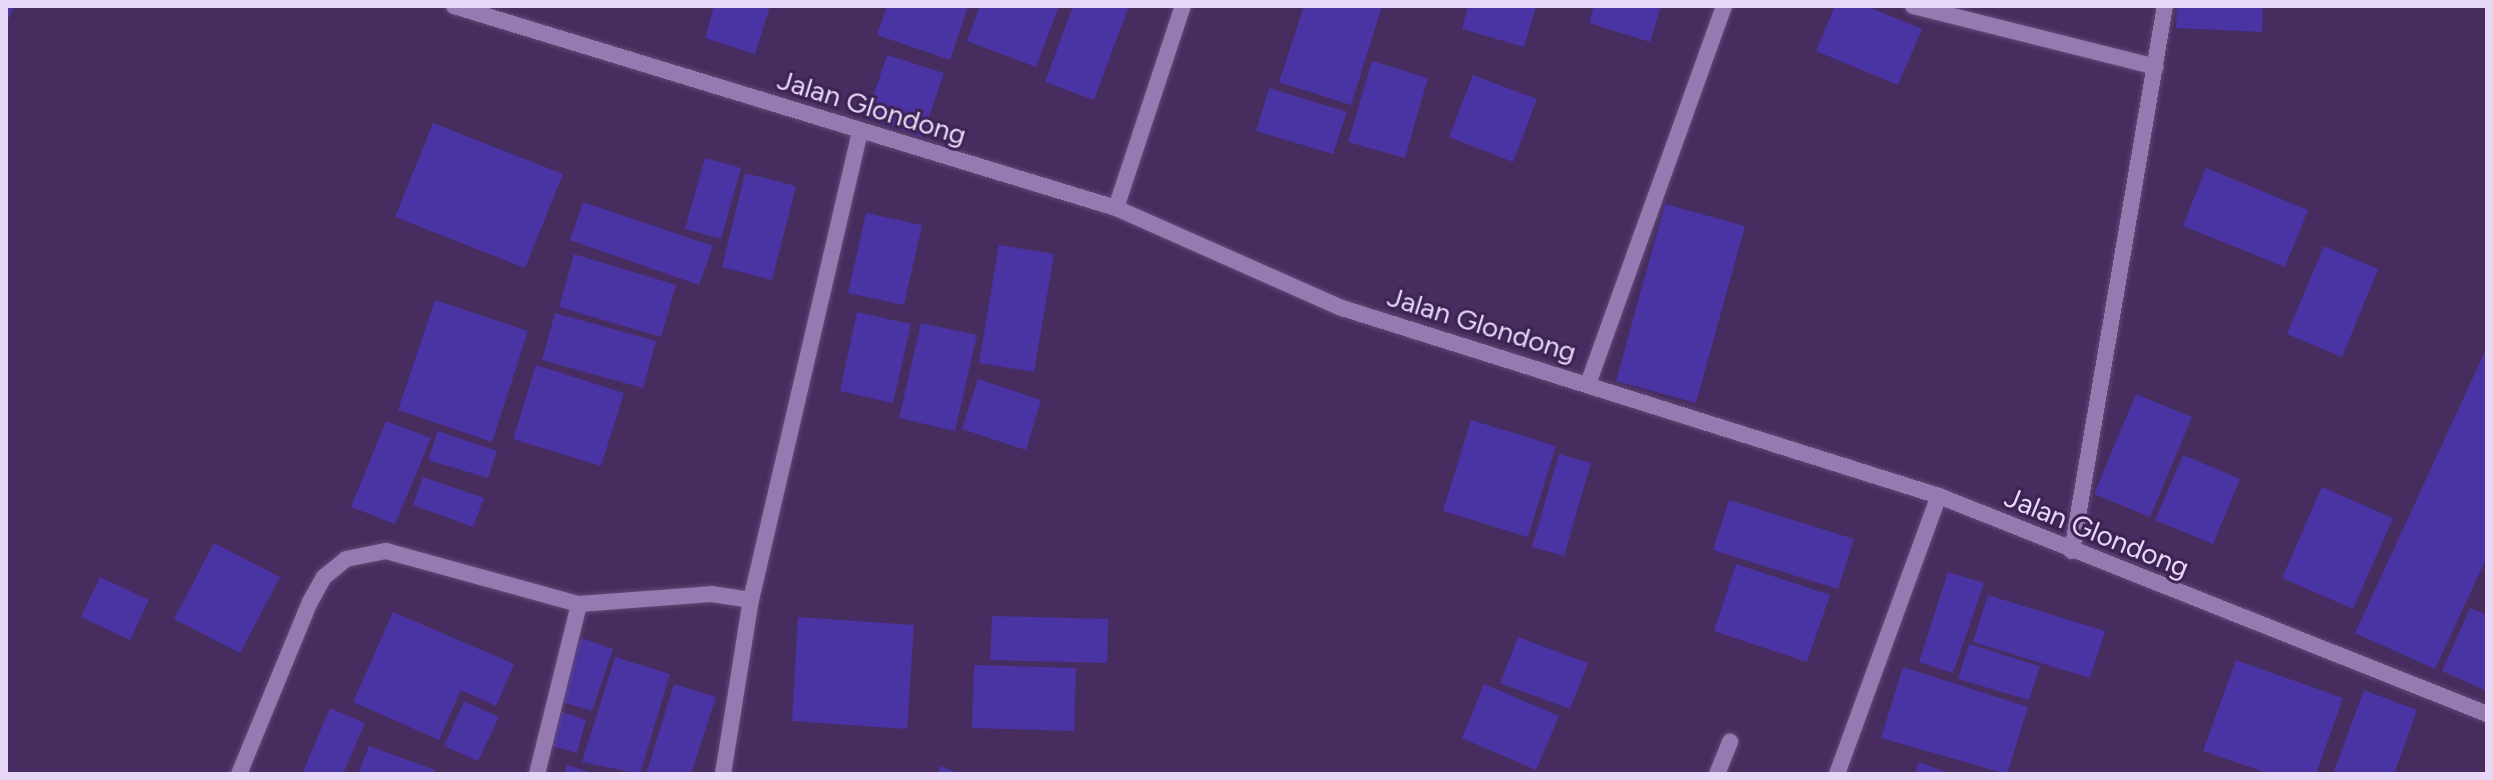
<!DOCTYPE html>
<html>
<head>
<meta charset="utf-8">
<style>
	body { margin:0 }
	#map { position:relative; width:2493px; height:780px; overflow:hidden; background:#472d5f; font-family:Figtree,sans-serif }
	div>[style] { position:absolute }
	.building>* { inset:0; background:#4a33a2 }
	.roads { filter:drop-shadow(0 0 2px #614a75) drop-shadow(0 0 2px #614a75) }
	.minor>* { height:16px; margin:-8px; padding:0 8px; transform-origin:8px; border-radius:8px; background:#957ab2 }
	span { translate:-50% -50%; white-space:nowrap; text-align:center; line-height:1.15; -webkit-text-stroke:6px #3c2354; paint-order:stroke }
	.street-label { font-size:28px; color:#e6d8f6 }
	.frame { position:absolute; inset:0; border:8px solid #e6d8f6; pointer-events:none }
</style>
</head>
<body>
<div id="map">
	<div class="building">
		<div style="clip-path:polygon(6px 6px,14px 6px,6px 25px)"></div>
		<div style="clip-path:polygon(714px 6px,770px 6px,755px 54px,705px 38px)"></div>
		<div style="clip-path:polygon(887px 6px,968px 6px,950px 60px,877px 35px)"></div>
		<div style="clip-path:polygon(980px 6px,1059px 6px,1036px 67px,967px 41px)"></div>
		<div style="clip-path:polygon(1073px 6px,1129px 6px,1094px 100px,1045px 82px)"></div>
		<div style="clip-path:polygon(1304px 6px,1382px 6px,1351px 105px,1279px 82px)"></div>
		<div style="clip-path:polygon(1468px 6px,1536px 6px,1524px 47px,1462px 29px)"></div>
		<div style="clip-path:polygon(1594px 6px,1661px 6px,1650px 42px,1589px 23px)"></div>
		<div style="clip-path:polygon(1835px 6px,1866px 6px,1922px 29px,1898px 85px,1816px 51px)"></div>
		<div style="clip-path:polygon(2177px 6px,2263px 6px,2262px 32px,2176px 28px)"></div>
		<div style="clip-path:polygon(887px 55px,944px 73px,922px 137px,866px 118px)"></div>
		<div style="clip-path:polygon(1372px 61px,1428px 78px,1405px 158px,1348px 142px)"></div>
		<div style="clip-path:polygon(1473px 75px,1537px 99px,1513px 162px,1449px 137px)"></div>
		<div style="clip-path:polygon(1269px 88px,1347px 112px,1333px 154px,1256px 131px)"></div>
		<div style="clip-path:polygon(433px 123px,563px 174px,525px 268px,395px 217px)"></div>
		<div style="clip-path:polygon(705px 158px,741px 168px,721px 239px,685px 229px)"></div>
		<div style="clip-path:polygon(2206px 168px,2308px 210px,2285px 267px,2183px 226px)"></div>
		<div style="clip-path:polygon(745px 173px,796px 186px,772px 280px,722px 267px)"></div>
		<div style="clip-path:polygon(583px 202px,713px 246px,699px 285px,570px 240px)"></div>
		<div style="clip-path:polygon(1665px 204px,1745px 226px,1696px 403px,1616px 381px)"></div>
		<div style="clip-path:polygon(866px 213px,922px 225px,904px 305px,848px 293px)"></div>
		<div style="clip-path:polygon(999px 245px,1054px 254px,1034px 372px,979px 363px)"></div>
		<div style="clip-path:polygon(2324px 246px,2378px 269px,2342px 357px,2287px 334px)"></div>
		<div style="clip-path:polygon(574px 254px,676px 285px,661px 337px,559px 307px)"></div>
		<div style="clip-path:polygon(435px 300px,528px 331px,492px 442px,398px 410px)"></div>
		<div style="clip-path:polygon(857px 312px,911px 324px,893px 403px,840px 391px)"></div>
		<div style="clip-path:polygon(555px 313px,656px 341px,643px 388px,542px 360px)"></div>
		<div style="clip-path:polygon(921px 323px,977px 335px,955px 431px,899px 418px)"></div>
		<div style="clip-path:polygon(2487px 347px,2487px 557px,2435px 669px,2355px 633px)"></div>
		<div style="clip-path:polygon(536px 365px,624px 393px,601px 466px,513px 439px)"></div>
		<div style="clip-path:polygon(978px 379px,1041px 400px,1026px 450px,962px 429px)"></div>
		<div style="clip-path:polygon(2136px 394px,2192px 417px,2150px 517px,2094px 494px)"></div>
		<div style="clip-path:polygon(1471px 420px,1556px 446px,1528px 537px,1443px 511px)"></div>
		<div style="clip-path:polygon(386px 421px,431px 438px,395px 524px,351px 507px)"></div>
		<div style="clip-path:polygon(438px 431px,497px 451px,488px 478px,428px 460px)"></div>
		<div style="clip-path:polygon(1559px 454px,1591px 463px,1564px 556px,1532px 547px)"></div>
		<div style="clip-path:polygon(2183px 455px,2240px 479px,2213px 544px,2155px 520px)"></div>
		<div style="clip-path:polygon(423px 477px,484px 498px,473px 527px,413px 505px)"></div>
		<div style="clip-path:polygon(2322px 487px,2393px 518px,2353px 609px,2282px 578px)"></div>
		<div style="clip-path:polygon(1729px 500px,1854px 539px,1838px 589px,1713px 550px)"></div>
		<div style="clip-path:polygon(214px 543px,280px 577px,240px 653px,174px 619px)"></div>
		<div style="clip-path:polygon(1736px 564px,1830px 595px,1807px 662px,1714px 631px)"></div>
		<div style="clip-path:polygon(1948px 572px,1984px 583px,1953px 673px,1919px 662px)"></div>
		<div style="clip-path:polygon(100px 577px,149px 600px,130px 640px,81px 617px)"></div>
		<div style="clip-path:polygon(1988px 595px,2105px 631px,2090px 678px,1973px 642px)"></div>
		<div style="clip-path:polygon(2470px 608px,2487px 615px,2487px 691px,2442px 671px)"></div>
		<div style="clip-path:polygon(393px 612px,514px 664px,496px 706px,461px 690px,439px 740px,353px 702px)"></div>
		<div style="clip-path:polygon(992px 616px,1108px 619px,1107px 663px,990px 660px)"></div>
		<div style="clip-path:polygon(798px 617px,914px 625px,907px 729px,792px 721px)"></div>
		<div style="clip-path:polygon(1518px 637px,1588px 663px,1570px 709px,1500px 683px)"></div>
		<div style="clip-path:polygon(581px 638px,613px 649px,592px 711px,559px 701px)"></div>
		<div style="clip-path:polygon(1969px 644px,2040px 666px,2029px 700px,1958px 679px)"></div>
		<div style="clip-path:polygon(615px 657px,670px 674px,640px 774px,582px 762px)"></div>
		<div style="clip-path:polygon(2236px 660px,2343px 698px,2316px 774px,2270px 774px,2203px 751px)"></div>
		<div style="clip-path:polygon(974px 665px,1076px 668px,1074px 731px,972px 728px)"></div>
		<div style="clip-path:polygon(1903px 667px,2028px 707px,2007px 774px,1881px 738px)"></div>
		<div style="clip-path:polygon(674px 684px,716px 697px,691px 774px,646px 774px)"></div>
		<div style="clip-path:polygon(1484px 684px,1559px 716px,1536px 770px,1462px 738px)"></div>
		<div style="clip-path:polygon(2364px 690px,2417px 710px,2394px 774px,2333px 774px)"></div>
		<div style="clip-path:polygon(464px 701px,499px 717px,478px 761px,444px 746px)"></div>
		<div style="clip-path:polygon(330px 708px,365px 723px,343px 774px,302px 774px)"></div>
		<div style="clip-path:polygon(562px 712px,586px 720px,577px 753px,552px 746px)"></div>
		<div style="clip-path:polygon(369px 746px,435px 770px,434px 774px,358px 774px)"></div>
		<div style="clip-path:polygon(1919px 762px,1951px 774px,1915px 774px)"></div>
		<div style="clip-path:polygon(567px 765px,592px 773px,592px 774px,564px 774px)"></div>
		<div style="clip-path:polygon(940px 766px,961px 774px,938px 774px)"></div>
	</div>
	<div class="roads">
		<div class="minor">
			<div style="left:454px;top:6px;width:692px;rotate:16.97deg"></div>
			<div style="left:1116px;top:208px;width:247px;rotate:23.9deg"></div>
			<div style="left:1342px;top:308px;width:626px;rotate:17.48deg"></div>
			<div style="left:1939px;top:496px;width:590px;rotate:21.69deg"></div>
			<div style="left:1913px;top:6px;width:250px;rotate:14.1deg"></div>
			<div style="left:1116px;top:208px;width:213px;rotate:-71.7deg"></div>
			<div style="left:1588px;top:384px;width:402px;rotate:-70.2deg"></div>
			<div style="left:2072px;top:551px;width:553px;rotate:-80.32deg"></div>
			<div style="left:239px;top:774px;width:186px;rotate:-67.6deg"></div>
			<div style="left:310px;top:602px;width:29px;rotate:-61deg"></div>
			<div style="left:324px;top:577px;width:28px;rotate:-39deg"></div>
			<div style="left:346px;top:559px;width:41px;rotate:-11.3deg"></div>
			<div style="left:386px;top:551px;width:200px;rotate:15.4deg"></div>
			<div style="left:579px;top:604px;width:132px;rotate:-4.3deg"></div>
			<div style="left:711px;top:594px;width:40px;rotate:8.5deg"></div>
			<div style="left:751px;top:600px;width:481px;rotate:-76.9deg"></div>
			<div style="left:537px;top:774px;width:175px;rotate:-76.1deg"></div>
			<div style="left:723px;top:774px;width:176px;rotate:-80.9deg"></div>
			<div style="left:1717px;top:774px;width:35px;rotate:-68deg"></div>
			<div style="left:1837px;top:774px;width:296px;rotate:-69.9deg"></div>
		</div>
	</div>
	<div class="street-label">
		<span style="left:872px;top:107px;rotate:17deg">Jalan Glondong</span>
		<span style="left:1482px;top:324px;rotate:17deg">Jalan Glondong</span>
		<span style="left:2097px;top:532px;rotate:22deg">Jalan Glondong</span>
	</div>
	<div class="frame"></div>
</div>
</body>
</html>
